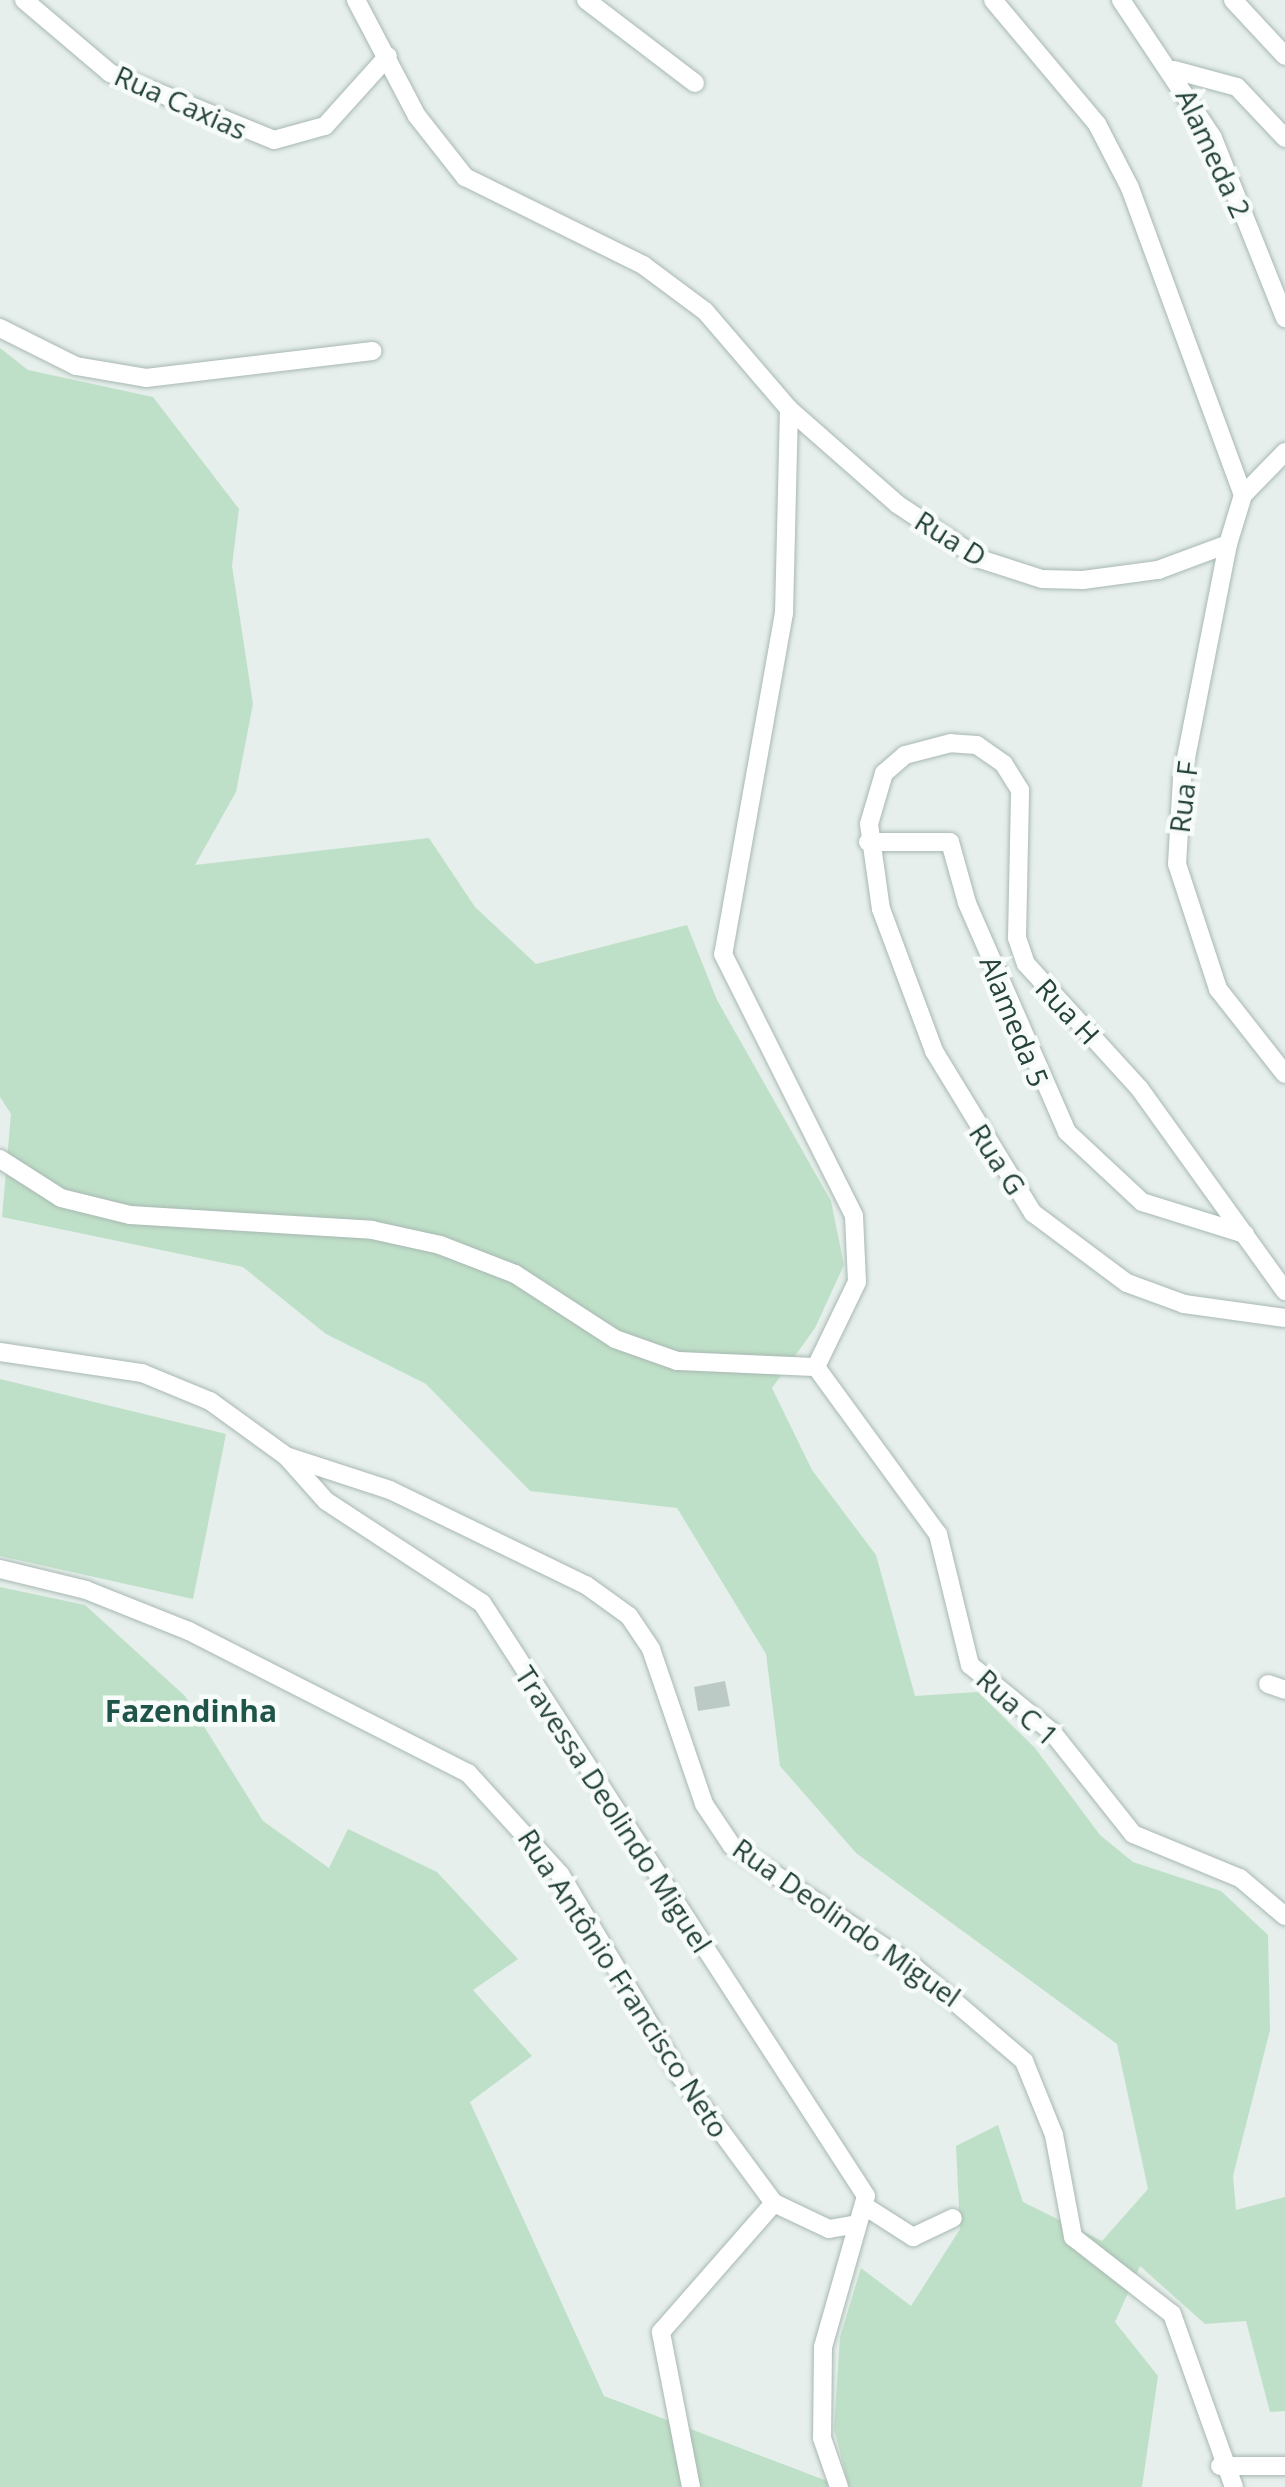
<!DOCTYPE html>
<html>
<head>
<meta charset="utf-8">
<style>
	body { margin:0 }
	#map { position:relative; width:1285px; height:2487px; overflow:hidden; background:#e6efeb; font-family:"Open Sans",sans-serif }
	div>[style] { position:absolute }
	.green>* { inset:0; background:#bfe0c8 }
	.building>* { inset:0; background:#bbcac4 }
	.roads { filter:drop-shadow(0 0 2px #a8b8b2) drop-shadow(0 0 2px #a8b8b2) }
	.minor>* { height:18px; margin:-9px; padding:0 9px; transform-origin:9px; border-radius:9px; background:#fff }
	span { translate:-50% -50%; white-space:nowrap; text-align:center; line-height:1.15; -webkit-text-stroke:9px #f7fbf9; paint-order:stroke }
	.street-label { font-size:28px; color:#24423a }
	.neighbourhood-label { font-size:30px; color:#1f5548; font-weight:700 }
</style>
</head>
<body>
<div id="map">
	<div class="green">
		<div style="clip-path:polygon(0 348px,28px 370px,153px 397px,239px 509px,232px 566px,253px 704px,236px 792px,195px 865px,429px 838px,475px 907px,536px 964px,687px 925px,717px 1000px,831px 1201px,844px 1265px,815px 1328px,772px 1388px,812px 1470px,876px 1555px,915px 1696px,978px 1692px,1035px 1748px,1100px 1835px,1133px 1862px,1221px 1891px,1268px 1935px,1270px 2030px,1233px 2176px,1236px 2210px,1285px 2197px,1285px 2411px,1270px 2412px,1246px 2321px,1205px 2324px,1140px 2266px,1115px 2322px,1158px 2376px,1142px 2487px,849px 2487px,834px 2429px,840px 2337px,861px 2268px,911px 2306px,960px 2229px,956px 2146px,998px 2125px,1023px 2202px,1102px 2241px,1148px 2189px,1117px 2044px,856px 1853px,780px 1766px,766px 1654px,677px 1508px,530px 1491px,426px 1384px,326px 1334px,243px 1267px,2px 1217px,11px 1114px,0 1097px)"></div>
		<div style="clip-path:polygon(0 1379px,226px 1434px,193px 1599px,0 1556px)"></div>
		<div style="clip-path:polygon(0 1587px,85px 1605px,185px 1696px,263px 1821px,329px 1868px,348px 1829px,437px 1872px,518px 1959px,473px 1990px,532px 2056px,470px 2102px,604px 2396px,843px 2487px,0 2487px)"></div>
	</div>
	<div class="building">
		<div style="clip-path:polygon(725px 1681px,730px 1706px,698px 1711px,694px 1687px)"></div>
	</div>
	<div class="roads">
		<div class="minor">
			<div style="left:24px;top:0;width:113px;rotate:40.3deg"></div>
			<div style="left:110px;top:73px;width:177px;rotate:22.2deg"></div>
			<div style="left:274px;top:140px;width:53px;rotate:-15.4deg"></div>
			<div style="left:325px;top:126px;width:94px;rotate:-48deg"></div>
			<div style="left:356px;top:0;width:131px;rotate:62.3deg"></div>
			<div style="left:417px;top:116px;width:78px;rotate:51.8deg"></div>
			<div style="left:465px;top:177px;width:199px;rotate:26.3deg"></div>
			<div style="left:643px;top:265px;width:77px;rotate:36.6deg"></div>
			<div style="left:705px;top:311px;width:129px;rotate:49.4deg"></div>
			<div style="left:789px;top:409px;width:144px;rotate:41.3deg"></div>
			<div style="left:897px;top:504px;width:100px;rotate:33.5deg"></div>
			<div style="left:980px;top:559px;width:65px;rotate:17.9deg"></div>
			<div style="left:1042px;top:579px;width:41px;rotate:1.4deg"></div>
			<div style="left:1083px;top:580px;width:76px;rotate:-7.6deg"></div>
			<div style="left:1158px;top:570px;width:75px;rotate:-20.4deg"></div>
			<div style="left:586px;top:0;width:137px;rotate:37.3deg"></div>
			<div style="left:993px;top:0;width:162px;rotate:50deg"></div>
			<div style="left:1097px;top:124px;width:72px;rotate:62.7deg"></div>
			<div style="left:1130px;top:188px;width:327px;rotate:69.8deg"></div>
			<div style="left:1121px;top:0;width:166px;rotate:56.3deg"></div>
			<div style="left:1213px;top:138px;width:194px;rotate:68.2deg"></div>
			<div style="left:1233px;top:0;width:76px;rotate:47.1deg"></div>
			<div style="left:1174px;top:70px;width:65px;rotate:15.1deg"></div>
			<div style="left:1237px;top:87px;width:70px;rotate:46.7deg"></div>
			<div style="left:0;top:328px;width:85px;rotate:26.6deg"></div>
			<div style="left:76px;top:366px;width:71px;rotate:9.7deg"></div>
			<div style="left:146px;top:378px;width:228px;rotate:-6.8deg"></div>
			<div style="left:789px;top:409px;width:204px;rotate:91.4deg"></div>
			<div style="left:784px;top:613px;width:346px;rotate:100.1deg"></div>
			<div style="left:723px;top:954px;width:293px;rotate:63.4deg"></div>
			<div style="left:854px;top:1216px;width:66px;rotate:87.4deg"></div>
			<div style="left:857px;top:1282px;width:94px;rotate:115.8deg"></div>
			<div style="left:1285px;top:452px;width:60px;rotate:134.3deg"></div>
			<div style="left:1243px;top:495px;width:51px;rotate:107deg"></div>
			<div style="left:1228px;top:544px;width:238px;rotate:101.1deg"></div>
			<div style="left:1182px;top:778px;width:86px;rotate:93.3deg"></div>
			<div style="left:1177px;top:864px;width:132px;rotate:71.8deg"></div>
			<div style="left:1218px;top:989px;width:108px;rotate:51.8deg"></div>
			<div style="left:868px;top:842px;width:82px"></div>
			<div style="left:950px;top:842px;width:63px;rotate:74.4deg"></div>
			<div style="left:967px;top:903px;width:250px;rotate:66.4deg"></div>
			<div style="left:1067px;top:1132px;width:103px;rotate:43deg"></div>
			<div style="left:1142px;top:1202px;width:108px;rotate:17.3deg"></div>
			<div style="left:0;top:1159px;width:72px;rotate:32.6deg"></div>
			<div style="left:61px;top:1198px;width:71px;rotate:13.8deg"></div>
			<div style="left:130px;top:1215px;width:242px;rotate:3.5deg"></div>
			<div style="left:372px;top:1230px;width:70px;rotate:12.4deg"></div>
			<div style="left:440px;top:1245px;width:80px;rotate:21.1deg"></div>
			<div style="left:515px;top:1274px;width:119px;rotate:33deg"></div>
			<div style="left:615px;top:1339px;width:66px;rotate:19.5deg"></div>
			<div style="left:677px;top:1361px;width:139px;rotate:2.5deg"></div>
			<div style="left:1285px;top:1291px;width:250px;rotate:-125.7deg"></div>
			<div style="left:1139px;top:1088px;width:168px;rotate:-132.3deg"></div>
			<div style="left:1026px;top:964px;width:28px;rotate:-109deg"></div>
			<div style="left:1017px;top:938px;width:148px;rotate:-88.8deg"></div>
			<div style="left:1020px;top:790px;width:31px;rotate:-122deg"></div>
			<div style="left:1004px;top:764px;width:33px;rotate:-145deg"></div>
			<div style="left:977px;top:745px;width:26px;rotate:-176deg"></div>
			<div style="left:951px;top:743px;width:48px;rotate:165.4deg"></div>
			<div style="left:905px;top:755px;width:28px;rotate:139deg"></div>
			<div style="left:884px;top:773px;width:53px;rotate:106.4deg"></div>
			<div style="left:869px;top:824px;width:86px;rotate:82deg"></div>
			<div style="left:881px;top:909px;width:152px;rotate:69.5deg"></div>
			<div style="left:934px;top:1051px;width:190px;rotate:58.6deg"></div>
			<div style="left:1033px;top:1213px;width:117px;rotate:36.7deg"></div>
			<div style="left:1127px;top:1283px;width:61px;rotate:20.2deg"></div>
			<div style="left:1184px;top:1304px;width:102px;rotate:7.9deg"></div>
			<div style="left:0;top:1352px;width:144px;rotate:8.4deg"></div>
			<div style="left:142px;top:1373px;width:74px;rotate:22.4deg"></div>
			<div style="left:210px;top:1401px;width:94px;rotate:35.9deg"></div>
			<div style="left:286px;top:1456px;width:109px;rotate:18.1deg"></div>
			<div style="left:390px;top:1490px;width:218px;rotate:25.9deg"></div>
			<div style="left:586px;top:1585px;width:53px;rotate:35.8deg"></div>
			<div style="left:629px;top:1616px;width:40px;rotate:56deg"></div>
			<div style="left:651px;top:1649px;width:164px;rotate:71.1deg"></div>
			<div style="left:704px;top:1804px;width:50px;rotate:56.3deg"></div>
			<div style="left:732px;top:1846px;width:219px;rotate:33.6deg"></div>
			<div style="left:914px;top:1967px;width:145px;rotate:40.5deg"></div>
			<div style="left:1024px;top:2061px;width:80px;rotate:67.9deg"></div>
			<div style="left:1054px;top:2135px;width:104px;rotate:79.4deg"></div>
			<div style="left:1073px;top:2237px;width:125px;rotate:37.9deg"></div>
			<div style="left:1172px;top:2314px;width:184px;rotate:70.3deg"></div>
			<div style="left:816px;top:1367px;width:207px;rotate:53.9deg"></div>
			<div style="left:938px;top:1534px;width:135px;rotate:76.3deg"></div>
			<div style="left:970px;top:1665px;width:106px;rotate:39.3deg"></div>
			<div style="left:1052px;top:1732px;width:130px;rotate:51.5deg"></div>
			<div style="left:1133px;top:1834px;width:116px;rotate:22.4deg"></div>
			<div style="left:1240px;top:1878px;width:59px;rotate:40.2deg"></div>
			<div style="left:286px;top:1456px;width:60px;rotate:48.4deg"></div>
			<div style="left:326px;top:1501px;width:186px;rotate:33.2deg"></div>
			<div style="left:482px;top:1603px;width:706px;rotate:57.07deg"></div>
			<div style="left:866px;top:2196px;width:157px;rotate:105.9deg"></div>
			<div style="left:823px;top:2347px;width:91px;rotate:90.6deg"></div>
			<div style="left:822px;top:2438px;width:52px;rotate:70.9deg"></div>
			<div style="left:0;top:1569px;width:89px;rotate:13.7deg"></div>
			<div style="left:86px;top:1590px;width:111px;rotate:21.7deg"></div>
			<div style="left:189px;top:1631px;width:313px;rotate:27deg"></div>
			<div style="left:468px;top:1773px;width:137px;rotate:47.7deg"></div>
			<div style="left:560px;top:1874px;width:236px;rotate:59.2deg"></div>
			<div style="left:681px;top:2077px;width:157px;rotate:53.6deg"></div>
			<div style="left:774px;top:2203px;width:61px;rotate:25.3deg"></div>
			<div style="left:829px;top:2229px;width:27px;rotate:-10deg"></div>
			<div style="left:1268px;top:1684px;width:18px;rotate:19deg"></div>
			<div style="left:866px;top:2207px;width:56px;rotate:32.6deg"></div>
			<div style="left:913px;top:2237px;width:44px;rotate:-25.4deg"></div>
			<div style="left:1220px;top:2466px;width:65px"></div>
			<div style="left:691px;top:2487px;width:158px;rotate:-101deg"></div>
			<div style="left:661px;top:2332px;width:171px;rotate:-48.8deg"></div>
		</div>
	</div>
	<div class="street-label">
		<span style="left:181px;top:102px;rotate:24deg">Rua Caxias</span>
		<span style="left:1214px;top:153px;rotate:65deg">Alameda 2</span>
		<span style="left:951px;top:538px;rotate:32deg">Rua D</span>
		<span style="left:1183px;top:797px;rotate:-83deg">Rua F</span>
		<span style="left:1068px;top:1011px;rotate:47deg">Rua H</span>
		<span style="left:1015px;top:1021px;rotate:68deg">Alameda 5</span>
		<span style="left:998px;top:1159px;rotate:57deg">Rua G</span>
		<span style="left:1018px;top:1707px;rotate:42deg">Rua C 1</span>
		<span style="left:614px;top:1809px;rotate:57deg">Travessa Deolindo Miguel</span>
		<span style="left:847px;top:1922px;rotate:35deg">Rua Deolindo Miguel</span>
		<span style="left:624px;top:1983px;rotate:57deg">Rua Antônio Francisco Neto</span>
	</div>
	<div class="neighbourhood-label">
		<span style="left:191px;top:1711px">Fazendinha</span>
	</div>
</div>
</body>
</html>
